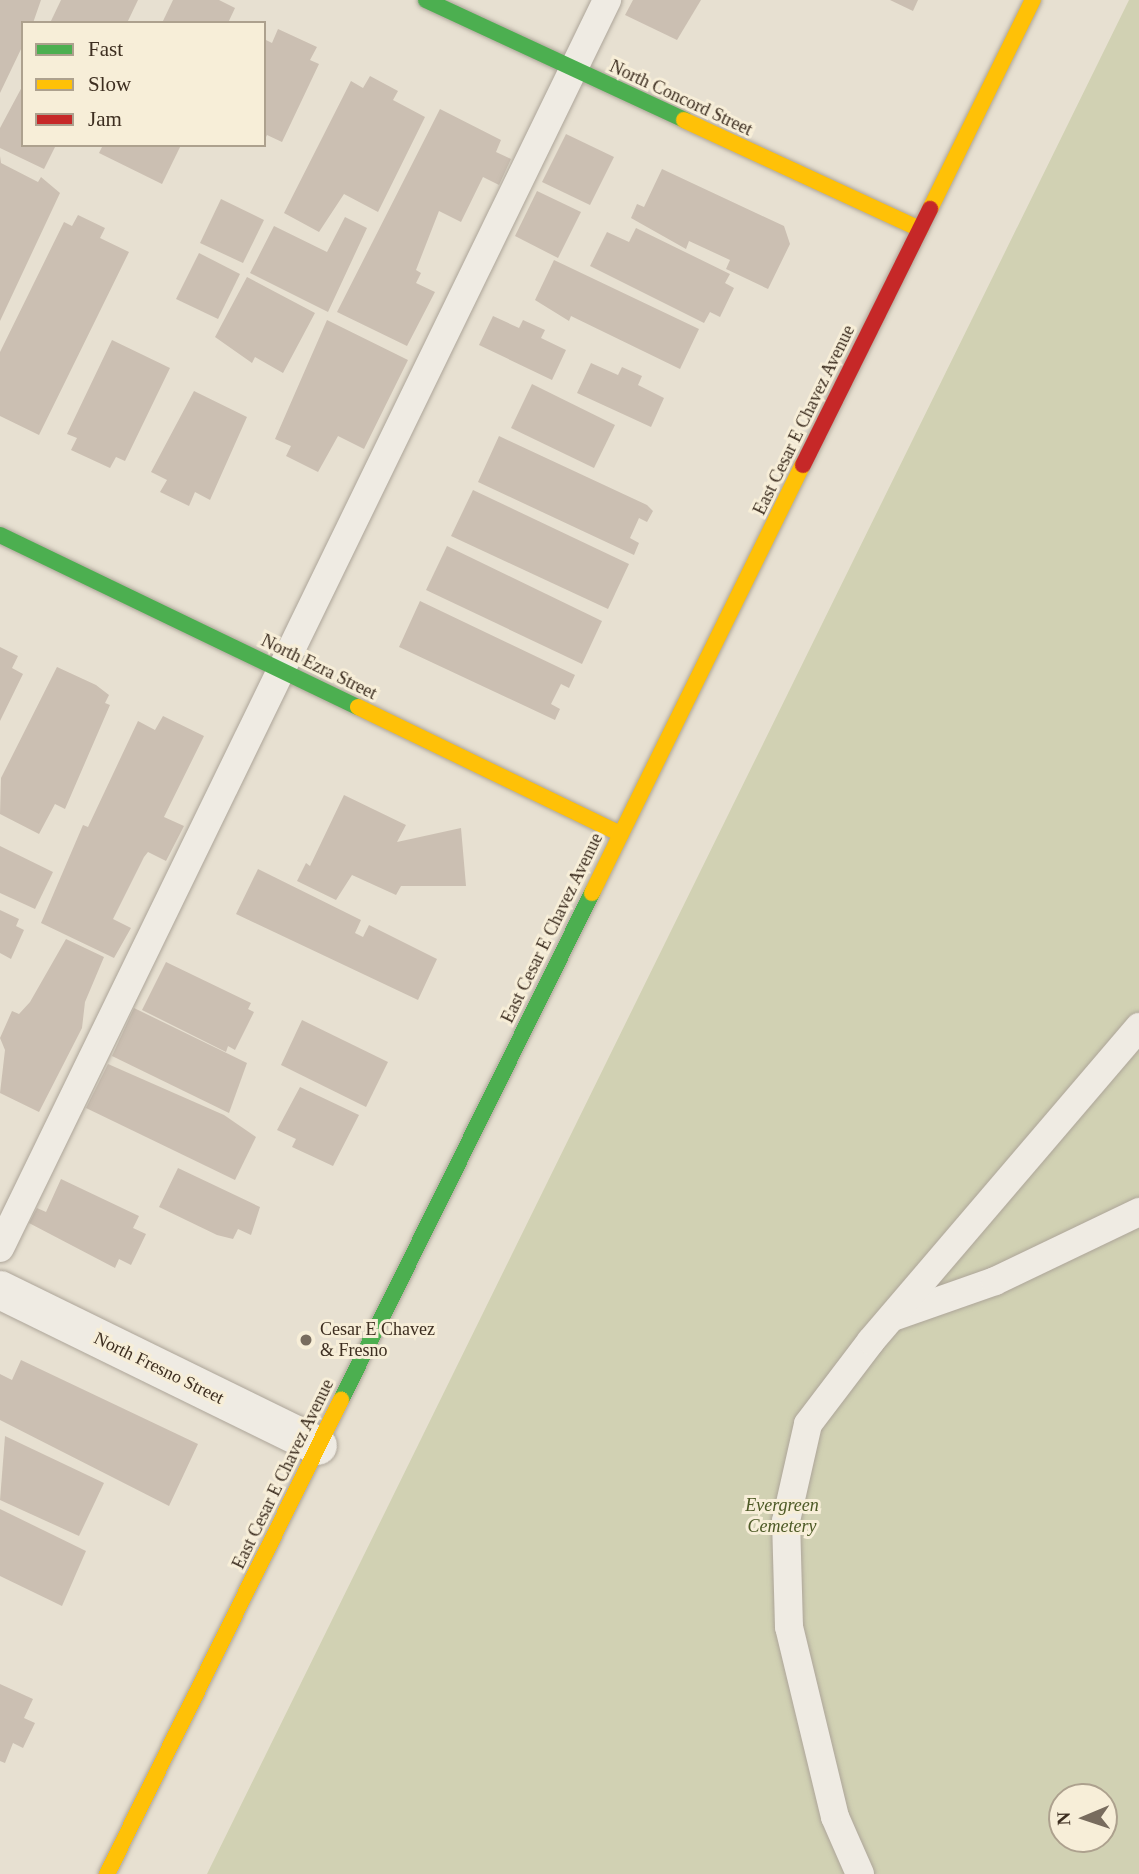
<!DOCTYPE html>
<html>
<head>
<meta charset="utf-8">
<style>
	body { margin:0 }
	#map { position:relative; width:1139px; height:1874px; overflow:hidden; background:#e7e0d1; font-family:Georgia,serif }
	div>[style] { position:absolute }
	.cemetery>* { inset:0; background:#d1d1b3 }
	.building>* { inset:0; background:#cbbfb2 }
	.roads { filter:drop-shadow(0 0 2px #ada599) drop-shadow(0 0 2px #ada599) }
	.lane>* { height:28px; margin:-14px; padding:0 14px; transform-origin:14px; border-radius:14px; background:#efebe3 }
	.street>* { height:38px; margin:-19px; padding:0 19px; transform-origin:19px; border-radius:19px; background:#efebe3 }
	.fast>* { height:16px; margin:-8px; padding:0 8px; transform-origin:8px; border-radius:8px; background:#4caf50 }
	.slow>* { height:16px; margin:-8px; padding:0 8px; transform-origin:8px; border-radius:8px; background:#ffc107 }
	.jam>* { height:16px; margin:-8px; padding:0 8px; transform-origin:8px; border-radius:8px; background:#c62828 }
	.dots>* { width:19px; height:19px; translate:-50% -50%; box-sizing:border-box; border:4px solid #f7eed8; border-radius:50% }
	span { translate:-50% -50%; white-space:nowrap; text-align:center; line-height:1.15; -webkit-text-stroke:6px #f7eed8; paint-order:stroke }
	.street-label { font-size:18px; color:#3d2e20 }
	.poi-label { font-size:18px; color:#3d2e20 }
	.left { translate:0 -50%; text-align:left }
	.park-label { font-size:18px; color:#4d5a26; font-style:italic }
	.legend { position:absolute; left:21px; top:21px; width:245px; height:126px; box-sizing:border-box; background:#f7eed8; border:2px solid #ada18e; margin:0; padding:9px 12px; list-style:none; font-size:21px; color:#3d2e20 }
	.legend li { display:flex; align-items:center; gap:14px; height:35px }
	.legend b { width:35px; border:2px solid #ada18e }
	.north { position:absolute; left:1048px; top:1783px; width:70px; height:70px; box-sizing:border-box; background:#f7eed8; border:2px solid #ada18e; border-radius:50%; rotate:268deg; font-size:19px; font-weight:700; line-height:28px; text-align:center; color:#3d2e20 }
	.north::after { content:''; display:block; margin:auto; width:24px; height:32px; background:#786c5e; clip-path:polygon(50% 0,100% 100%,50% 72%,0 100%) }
</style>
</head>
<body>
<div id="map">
	<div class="cemetery">
		<div style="clip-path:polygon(evenodd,1129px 0,1139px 0,1139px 1874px,207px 1874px,1129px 0,1062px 1797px,1104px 1797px,1104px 1839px,1062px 1839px,1062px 1797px)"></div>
	</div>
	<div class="building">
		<div style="clip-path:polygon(0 0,41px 0,33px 23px,23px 23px,23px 45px,0 93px)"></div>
		<div style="clip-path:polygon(61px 0,138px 0,127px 23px,50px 23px)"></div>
		<div style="clip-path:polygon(173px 0,219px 0,235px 8px,228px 23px,162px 23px)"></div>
		<div style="clip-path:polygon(633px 0,701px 0,677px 40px,625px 15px)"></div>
		<div style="clip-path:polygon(890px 0,918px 0,913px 11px)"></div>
		<div style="clip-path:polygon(278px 29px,317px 47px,310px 60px,319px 64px,282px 142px,267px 135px,264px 141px,264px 39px,272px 43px)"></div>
		<div style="clip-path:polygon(370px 76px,398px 91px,393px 100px,425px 117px,378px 212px,344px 194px,319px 232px,284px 213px,351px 81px,363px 88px)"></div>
		<div style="clip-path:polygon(23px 85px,23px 145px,56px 145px,44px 169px,0 148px,0 128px)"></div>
		<div style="clip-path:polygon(440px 109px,501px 140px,496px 152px,511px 159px,499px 185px,483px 177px,461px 222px,439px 211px,416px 270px,421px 273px,416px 283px,435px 292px,407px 346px,337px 312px)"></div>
		<div style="clip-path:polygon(566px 134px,614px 157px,590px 205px,542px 182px)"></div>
		<div style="clip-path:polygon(103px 145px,181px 145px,162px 184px,99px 153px)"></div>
		<div style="clip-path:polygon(0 156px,1px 163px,38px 182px,41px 177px,60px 193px,0 321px)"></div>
		<div style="clip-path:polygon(662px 169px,784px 226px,790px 244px,768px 289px,726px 269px,730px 260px,689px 241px,686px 249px,631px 218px,637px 204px,644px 207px)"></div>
		<div style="clip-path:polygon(537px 191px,581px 212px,558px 258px,515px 236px)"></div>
		<div style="clip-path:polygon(221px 199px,264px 220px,243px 263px,200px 243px)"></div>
		<div style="clip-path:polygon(78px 215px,105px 228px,100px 238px,129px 252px,39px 435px,0 416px,0 352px,64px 222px,72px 226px)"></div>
		<div style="clip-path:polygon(345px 217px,367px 228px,328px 312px,250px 273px,274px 226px,327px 252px)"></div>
		<div style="clip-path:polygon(636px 228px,730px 274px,725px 283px,734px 288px,720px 317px,710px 312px,704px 323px,590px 266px,607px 232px,629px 242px)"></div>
		<div style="clip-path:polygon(199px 253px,240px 274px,218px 319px,176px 299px)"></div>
		<div style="clip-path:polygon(554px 260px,699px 329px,680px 369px,571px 316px,569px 321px,535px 300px)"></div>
		<div style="clip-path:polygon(247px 277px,315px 313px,283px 373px,255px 357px,252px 363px,215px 337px)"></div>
		<div style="clip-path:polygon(493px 316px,519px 328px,523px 320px,545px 330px,541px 338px,566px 350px,552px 380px,479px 345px)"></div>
		<div style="clip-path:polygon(327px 320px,408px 360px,364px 449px,338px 436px,318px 472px,286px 456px,291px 446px,275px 439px)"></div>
		<div style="clip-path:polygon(112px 340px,170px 368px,125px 461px,116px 457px,110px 468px,71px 450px,77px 438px,67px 434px)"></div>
		<div style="clip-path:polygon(591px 363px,618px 375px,622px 367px,642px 376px,638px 385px,664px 398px,651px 427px,577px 393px)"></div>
		<div style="clip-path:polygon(532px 384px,615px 425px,594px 468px,511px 428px)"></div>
		<div style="clip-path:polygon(194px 391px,247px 417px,210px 500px,195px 492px,189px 506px,160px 492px,167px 480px,151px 472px)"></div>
		<div style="clip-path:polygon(499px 436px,647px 505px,653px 511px,647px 522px,639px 518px,630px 538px,639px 543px,634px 555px,478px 482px)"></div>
		<div style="clip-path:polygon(473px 490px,629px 564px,608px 609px,451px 536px)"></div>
		<div style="clip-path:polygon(447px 546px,602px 621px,582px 664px,426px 590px)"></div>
		<div style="clip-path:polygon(420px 601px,575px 675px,569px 688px,561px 684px,551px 704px,560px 709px,555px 720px,399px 647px)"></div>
		<div style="clip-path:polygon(0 647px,18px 656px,12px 668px,23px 674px,0 721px)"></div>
		<div style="clip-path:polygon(57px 667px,96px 685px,109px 695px,105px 703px,110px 705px,65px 809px,55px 804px,39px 834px,0 814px,1px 778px)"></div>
		<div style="clip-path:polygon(163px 716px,204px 736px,164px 817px,184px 826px,166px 861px,148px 852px,144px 857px,113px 919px,131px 928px,114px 958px,41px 923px,83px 825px,88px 827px,138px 721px,155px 730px)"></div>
		<div style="clip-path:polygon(344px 795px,406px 825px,397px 842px,461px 828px,466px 886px,401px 886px,396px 895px,352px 875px,336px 900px,297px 881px,306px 863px,310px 866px)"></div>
		<div style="clip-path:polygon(0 846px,53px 872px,35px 909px,0 893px)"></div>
		<div style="clip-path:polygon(258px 869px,361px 920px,355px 933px,363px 937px,369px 925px,437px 959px,418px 1000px,236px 914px)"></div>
		<div style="clip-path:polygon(0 910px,19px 919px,16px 926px,24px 930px,11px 959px,0 953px)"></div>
		<div style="clip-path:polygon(66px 939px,104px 957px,85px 1002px,82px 1028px,39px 1112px,0 1093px,5px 1050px,0 1038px,12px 1011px,19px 1014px,30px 1002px)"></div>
		<div style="clip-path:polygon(166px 962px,251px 1003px,248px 1009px,254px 1012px,235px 1050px,228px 1046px,226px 1052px,142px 1010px)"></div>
		<div style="clip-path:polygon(134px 1008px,247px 1063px,229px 1113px,112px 1056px)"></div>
		<div style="clip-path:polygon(302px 1020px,388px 1062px,366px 1107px,281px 1065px)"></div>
		<div style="clip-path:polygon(108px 1064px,224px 1115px,256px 1137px,235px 1180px,86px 1108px)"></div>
		<div style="clip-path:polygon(300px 1087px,359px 1115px,333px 1166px,292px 1147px,296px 1139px,277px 1130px)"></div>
		<div style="clip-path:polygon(178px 1168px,260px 1207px,251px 1235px,238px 1229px,233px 1239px,217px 1235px,159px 1207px)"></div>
		<div style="clip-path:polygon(61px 1179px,139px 1216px,133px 1228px,146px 1234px,131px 1265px,119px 1259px,115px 1268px,29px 1223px,37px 1208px,46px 1212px)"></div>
		<div style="clip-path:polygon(21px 1360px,198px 1444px,169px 1506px,0 1420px,0 1374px,12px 1380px)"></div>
		<div style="clip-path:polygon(5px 1436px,104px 1483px,79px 1536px,0 1500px)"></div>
		<div style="clip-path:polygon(0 1509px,86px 1551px,62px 1606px,0 1576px)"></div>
		<div style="clip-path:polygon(0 1684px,33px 1699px,24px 1718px,35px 1723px,23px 1748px,13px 1743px,5px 1763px,0 1761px)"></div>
	</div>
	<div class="roads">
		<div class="lane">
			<div style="left:0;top:1248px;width:1388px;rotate:-64.06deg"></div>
			<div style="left:893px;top:1317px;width:108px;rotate:-19.4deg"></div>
			<div style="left:995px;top:1281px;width:160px;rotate:-25.6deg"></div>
			<div style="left:860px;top:1874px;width:62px;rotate:-113.7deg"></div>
			<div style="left:835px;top:1817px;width:195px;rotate:-103.6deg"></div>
			<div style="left:789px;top:1627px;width:106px;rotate:-91.6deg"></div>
			<div style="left:786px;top:1521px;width:99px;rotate:-77.2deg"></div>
			<div style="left:808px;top:1424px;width:104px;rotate:-52.8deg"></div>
			<div style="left:871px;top:1341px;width:413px;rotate:-49.5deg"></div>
		</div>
		<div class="street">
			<div style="left:0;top:1290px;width:354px;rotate:26.1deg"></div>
		</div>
		<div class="fast">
			<div style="left:426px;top:0;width:285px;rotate:24.9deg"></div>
			<div style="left:0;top:535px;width:397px;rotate:25.7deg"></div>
			<div style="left:341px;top:1400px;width:566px;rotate:-63.66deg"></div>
		</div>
		<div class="slow">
			<div style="left:684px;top:120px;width:260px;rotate:24.8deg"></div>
			<div style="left:930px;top:209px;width:233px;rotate:-63.8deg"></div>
			<div style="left:358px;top:707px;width:292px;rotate:25.8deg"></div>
			<div style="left:592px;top:893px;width:477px;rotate:-63.8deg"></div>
			<div style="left:107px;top:1874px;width:529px;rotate:-63.73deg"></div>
		</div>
		<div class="jam">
			<div style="left:803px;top:465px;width:286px;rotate:-63.6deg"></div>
		</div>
	</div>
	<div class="dots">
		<div style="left:306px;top:1340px;background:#786c5e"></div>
	</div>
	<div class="street-label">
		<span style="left:681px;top:98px;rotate:25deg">North Concord Street</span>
		<span style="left:804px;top:420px;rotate:-64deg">East Cesar E Chavez Avenue</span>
		<span style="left:319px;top:667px;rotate:26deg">North Ezra Street</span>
		<span style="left:552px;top:928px;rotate:-64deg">East Cesar E Chavez Avenue</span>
		<span style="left:159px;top:1368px;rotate:26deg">North Fresno Street</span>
		<span style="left:283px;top:1474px;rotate:-64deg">East Cesar E Chavez Avenue</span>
	</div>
	<div class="poi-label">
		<span class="left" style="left:320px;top:1340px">Cesar E Chavez<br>&amp; Fresno</span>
	</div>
	<div class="park-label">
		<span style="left:782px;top:1516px">Evergreen<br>Cemetery</span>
	</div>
	<ul class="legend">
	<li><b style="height:9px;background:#4caf50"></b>Fast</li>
	<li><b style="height:9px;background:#ffc107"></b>Slow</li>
	<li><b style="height:9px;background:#c62828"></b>Jam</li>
	</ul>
	<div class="north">N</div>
</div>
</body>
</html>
